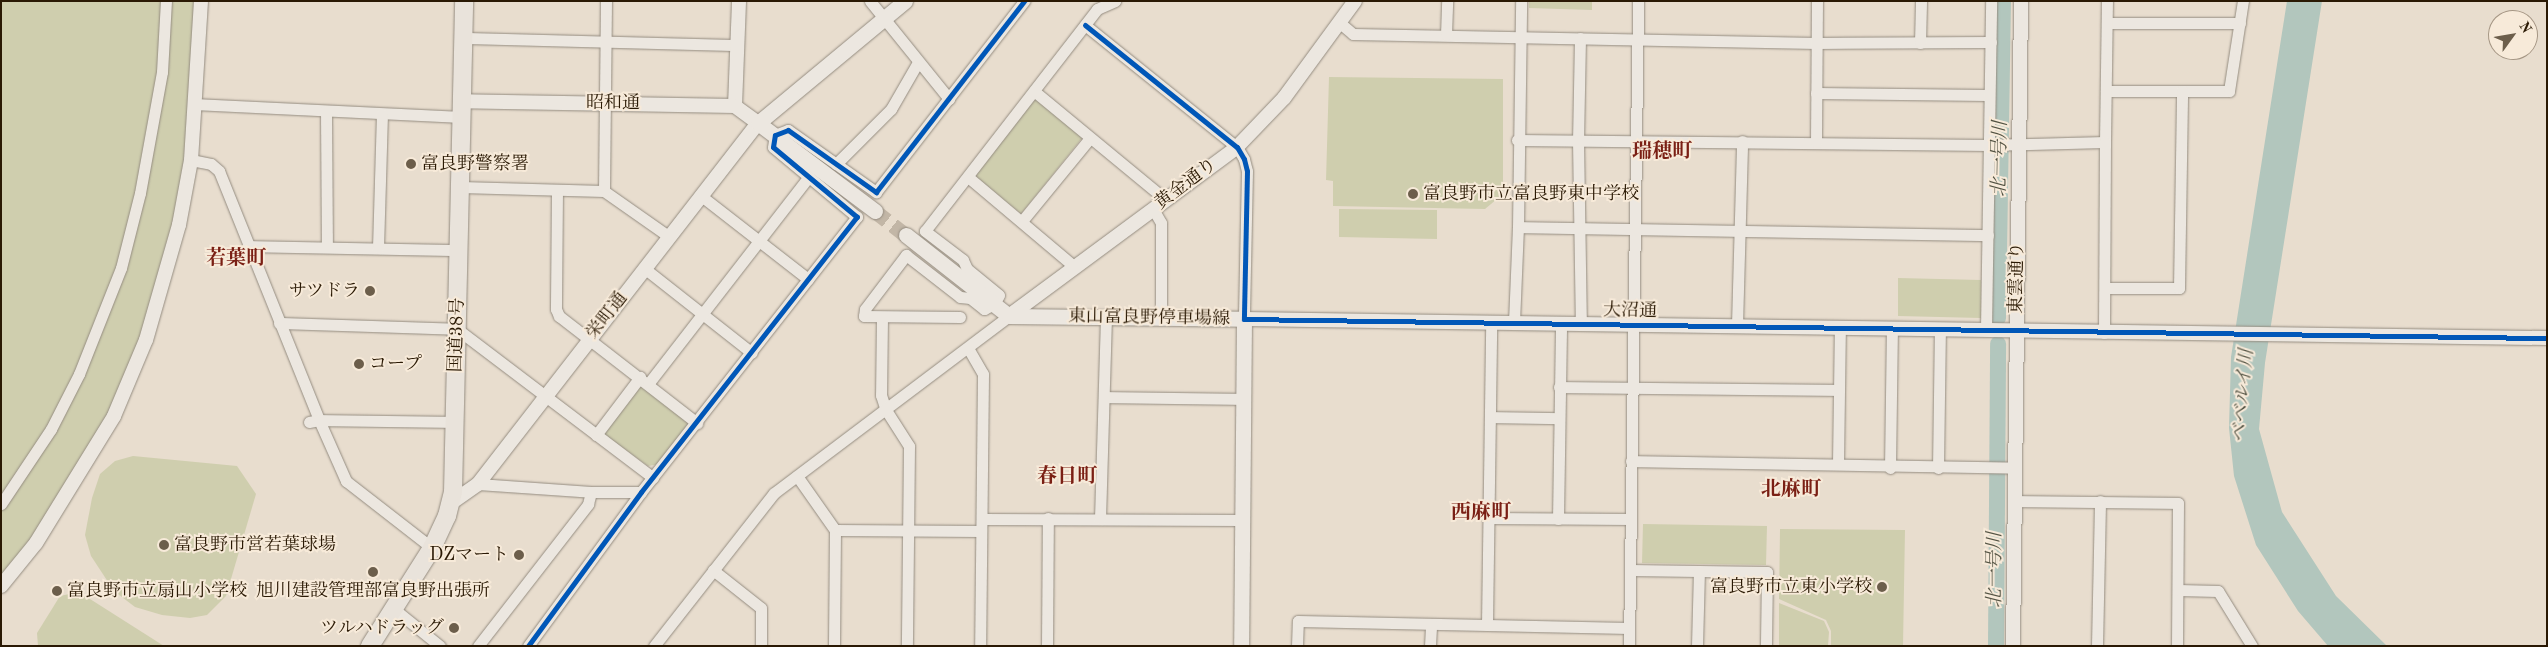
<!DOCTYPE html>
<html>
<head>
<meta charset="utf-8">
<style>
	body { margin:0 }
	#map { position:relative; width:2548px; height:647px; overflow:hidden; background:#e8ddce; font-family:"Old Standard TT","Noto Serif JP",serif }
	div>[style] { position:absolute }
	.green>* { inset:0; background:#cfceae }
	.water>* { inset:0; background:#b2c6bd }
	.river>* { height:16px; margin:-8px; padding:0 8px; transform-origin:8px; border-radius:8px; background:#b2c6bd }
	.secondary-tunnel>* { height:15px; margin-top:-7.5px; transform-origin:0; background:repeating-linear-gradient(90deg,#c2b6a6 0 15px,transparent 0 23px) }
	.roads { filter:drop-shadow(0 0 1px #948c80) drop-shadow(0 0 1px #948c80) }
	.minor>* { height:11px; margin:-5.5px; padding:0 5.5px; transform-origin:5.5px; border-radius:5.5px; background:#ece7e0 }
	.tertiary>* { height:14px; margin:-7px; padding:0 7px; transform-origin:7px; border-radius:7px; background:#ece7e0 }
	.secondary>* { height:15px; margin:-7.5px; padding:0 7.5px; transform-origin:7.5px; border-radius:7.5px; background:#ece7e0 }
	.trunk>* { height:18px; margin:-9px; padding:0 9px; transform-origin:9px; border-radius:9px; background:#e9e3db }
	.cycleway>* { height:5px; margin:-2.5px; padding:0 2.5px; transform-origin:2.5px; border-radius:2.5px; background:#0057b8 }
	.dots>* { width:14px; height:14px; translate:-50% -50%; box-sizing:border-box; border:2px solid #f7ead9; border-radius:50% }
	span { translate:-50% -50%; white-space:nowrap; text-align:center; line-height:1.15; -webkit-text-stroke:4px #f7ead9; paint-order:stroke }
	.street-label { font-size:18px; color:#2a1904 }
	.poi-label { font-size:18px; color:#2a1904 }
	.left { translate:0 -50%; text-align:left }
	.right { translate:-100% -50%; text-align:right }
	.water-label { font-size:19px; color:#525242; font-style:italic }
	.quarter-label { font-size:20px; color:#7a1f14; font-weight:700 }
	.frame { position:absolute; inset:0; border:2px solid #2a1904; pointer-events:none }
	.north { position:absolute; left:2488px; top:10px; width:50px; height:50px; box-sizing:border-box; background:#f7ead9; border:1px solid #a59684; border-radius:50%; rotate:58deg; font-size:14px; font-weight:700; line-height:20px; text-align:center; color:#2a1904 }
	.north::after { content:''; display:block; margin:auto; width:18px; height:22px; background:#6c5e4b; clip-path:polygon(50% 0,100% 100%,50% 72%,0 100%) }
</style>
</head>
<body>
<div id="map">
	<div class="green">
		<div style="clip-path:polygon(1px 1px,201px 1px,179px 225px,114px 416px,1px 586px)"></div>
		<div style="clip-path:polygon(1529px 1px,1592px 1px,1592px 10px,1529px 8px)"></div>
		<div style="clip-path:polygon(1329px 77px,1503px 79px,1503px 194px,1485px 209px,1333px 206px,1333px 181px,1326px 180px)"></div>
		<div style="clip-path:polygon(1035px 99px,1083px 137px,1021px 214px,974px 175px)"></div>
		<div style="clip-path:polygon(1339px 209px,1437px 210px,1437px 239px,1339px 237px)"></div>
		<div style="clip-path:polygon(1898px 278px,1981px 280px,1981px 318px,1898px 316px)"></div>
		<div style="clip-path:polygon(641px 383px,691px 424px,660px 464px,648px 466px,602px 433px)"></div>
		<div style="clip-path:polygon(133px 456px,237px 466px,256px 494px,226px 596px,207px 615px,190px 618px,162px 615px,135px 607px,114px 591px,91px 556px,85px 535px,92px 498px,100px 474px,115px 461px)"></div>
		<div style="clip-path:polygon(1643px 524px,1767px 526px,1766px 565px,1642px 563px)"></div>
		<div style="clip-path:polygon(1780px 529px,1905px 530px,1903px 646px,1831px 646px,1831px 631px,1826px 620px,1779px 599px)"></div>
		<div style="clip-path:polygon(79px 592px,164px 646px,38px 646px,37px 633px,60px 596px)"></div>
		<div style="clip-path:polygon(1779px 603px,1824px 621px,1829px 632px,1828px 646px,1779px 646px)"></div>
	</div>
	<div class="water">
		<div style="clip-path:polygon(2287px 1px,2322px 1px,2265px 363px,2259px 429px,2282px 512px,2336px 596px,2387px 646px,2328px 646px,2298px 611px,2256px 545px,2234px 476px,2229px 428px,2231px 357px)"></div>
	</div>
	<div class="river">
		<div style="left:1998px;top:318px;width:317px;rotate:-89.1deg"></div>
		<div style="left:1996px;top:646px;width:302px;rotate:-89.6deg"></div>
	</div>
	<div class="secondary-tunnel">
		<div style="left:875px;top:211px;width:39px;rotate:38deg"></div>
	</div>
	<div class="roads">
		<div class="minor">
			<div style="left:870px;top:1px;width:126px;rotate:51.1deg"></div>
			<div style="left:1340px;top:23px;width:17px;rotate:40deg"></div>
			<div style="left:1353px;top:34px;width:464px;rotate:1.1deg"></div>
			<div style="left:1817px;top:43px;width:174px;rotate:-0.3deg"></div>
			<div style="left:2107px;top:23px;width:133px"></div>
			<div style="left:1085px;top:25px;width:195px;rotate:38.8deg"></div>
			<div style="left:1237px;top:147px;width:14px;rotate:60deg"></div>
			<div style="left:1244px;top:159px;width:12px;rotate:76deg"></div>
			<div style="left:1247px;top:171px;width:148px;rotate:91.2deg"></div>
			<div style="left:1446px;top:35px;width:34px;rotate:-88deg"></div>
			<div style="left:463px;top:38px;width:274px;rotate:1.5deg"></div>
			<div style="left:1580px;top:38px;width:102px;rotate:91.1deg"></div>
			<div style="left:1578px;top:140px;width:184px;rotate:89.1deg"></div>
			<div style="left:1920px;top:43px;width:42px;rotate:-88.6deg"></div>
			<div style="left:1034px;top:91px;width:170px;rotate:39.5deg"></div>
			<div style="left:2106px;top:91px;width:123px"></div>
			<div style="left:2229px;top:91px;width:91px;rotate:-81.2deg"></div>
			<div style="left:1816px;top:93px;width:171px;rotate:0.7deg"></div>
			<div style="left:194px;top:104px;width:268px;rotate:2.8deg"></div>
			<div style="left:326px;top:111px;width:136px;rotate:89.6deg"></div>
			<div style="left:1517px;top:140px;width:472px;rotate:0.6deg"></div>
			<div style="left:1989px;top:145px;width:116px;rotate:-1.5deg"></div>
			<div style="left:2105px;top:142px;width:141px;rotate:-89.2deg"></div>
			<div style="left:1816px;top:142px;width:141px;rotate:-89.6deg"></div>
			<div style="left:191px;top:160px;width:20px;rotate:11deg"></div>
			<div style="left:211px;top:164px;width:11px;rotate:41deg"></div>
			<div style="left:219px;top:171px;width:268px;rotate:68.1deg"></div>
			<div style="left:319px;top:420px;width:67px;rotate:66.1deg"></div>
			<div style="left:346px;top:481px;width:109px;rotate:37.9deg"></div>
			<div style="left:836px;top:164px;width:78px;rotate:-45deg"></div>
			<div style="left:891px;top:109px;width:54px;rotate:-60.1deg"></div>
			<div style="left:968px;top:177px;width:140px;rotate:40.1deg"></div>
			<div style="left:460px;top:187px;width:144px;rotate:1.6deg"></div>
			<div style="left:604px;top:191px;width:78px;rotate:35.1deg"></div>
			<div style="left:557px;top:190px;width:119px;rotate:90.5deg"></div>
			<div style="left:556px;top:309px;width:8px;rotate:67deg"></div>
			<div style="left:559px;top:316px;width:175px;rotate:37.8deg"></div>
			<div style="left:604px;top:191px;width:190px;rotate:-89.4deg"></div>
			<div style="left:700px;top:195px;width:137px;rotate:37.9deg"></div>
			<div style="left:1153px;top:209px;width:16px;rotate:60deg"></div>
			<div style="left:1161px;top:223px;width:95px;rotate:90deg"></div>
			<div style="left:1022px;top:221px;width:107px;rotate:-50.7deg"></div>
			<div style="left:1518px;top:227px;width:470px;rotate:1deg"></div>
			<div style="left:248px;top:246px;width:211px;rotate:1.1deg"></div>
			<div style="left:378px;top:248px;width:134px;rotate:-88.3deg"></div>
			<div style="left:644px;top:268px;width:137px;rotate:38.2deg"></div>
			<div style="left:2105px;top:288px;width:74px"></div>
			<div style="left:2179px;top:288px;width:197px;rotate:-89.1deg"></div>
			<div style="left:882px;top:317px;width:78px;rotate:90.7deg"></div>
			<div style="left:881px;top:395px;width:16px;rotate:72deg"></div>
			<div style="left:886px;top:410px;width:43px;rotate:57.4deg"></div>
			<div style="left:909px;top:446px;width:200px;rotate:90.6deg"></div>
			<div style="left:960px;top:317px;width:96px;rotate:-179.4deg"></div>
			<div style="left:864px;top:316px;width:7px;rotate:-82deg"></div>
			<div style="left:865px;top:309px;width:68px;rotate:-52.8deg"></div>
			<div style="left:906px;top:255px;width:68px;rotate:37.9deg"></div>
			<div style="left:960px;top:297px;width:10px;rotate:6deg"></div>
			<div style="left:970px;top:298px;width:18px;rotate:38deg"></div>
			<div style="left:984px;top:309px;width:11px;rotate:-27deg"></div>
			<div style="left:994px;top:304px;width:10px;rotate:-61deg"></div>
			<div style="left:999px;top:295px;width:41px;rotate:-140.9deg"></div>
			<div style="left:967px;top:269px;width:10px;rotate:-114deg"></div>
			<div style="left:963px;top:260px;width:48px;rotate:-142.7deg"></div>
			<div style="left:925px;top:231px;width:281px;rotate:-52.2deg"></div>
			<div style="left:1097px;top:9px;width:20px;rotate:-24deg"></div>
			<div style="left:1514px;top:322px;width:95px;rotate:-87.6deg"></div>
			<div style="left:1518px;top:227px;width:226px;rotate:-89.2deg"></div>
			<div style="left:279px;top:323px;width:178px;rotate:1.9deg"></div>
			<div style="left:457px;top:329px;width:246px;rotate:37.2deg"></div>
			<div style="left:1737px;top:325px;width:184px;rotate:-88.4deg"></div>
			<div style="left:1986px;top:329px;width:328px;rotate:-89.1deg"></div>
			<div style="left:2104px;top:333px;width:191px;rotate:-89.7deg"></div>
			<div style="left:968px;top:348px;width:30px;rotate:60deg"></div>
			<div style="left:983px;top:374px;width:272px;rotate:90.6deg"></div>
			<div style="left:648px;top:384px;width:261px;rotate:-52.2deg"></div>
			<div style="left:1559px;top:387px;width:280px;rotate:0.6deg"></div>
			<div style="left:1104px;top:397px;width:140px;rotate:0.8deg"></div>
			<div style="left:1491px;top:417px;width:67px;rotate:0.9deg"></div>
			<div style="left:309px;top:422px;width:10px;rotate:-11deg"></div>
			<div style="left:319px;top:420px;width:135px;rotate:0.8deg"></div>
			<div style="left:596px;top:435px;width:73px;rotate:-52.8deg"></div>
			<div style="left:1631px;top:461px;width:384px;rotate:1deg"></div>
			<div style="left:1838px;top:464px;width:138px;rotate:-89.2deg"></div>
			<div style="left:1890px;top:468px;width:140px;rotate:-89.2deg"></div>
			<div style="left:1938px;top:468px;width:139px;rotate:-89.2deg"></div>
			<div style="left:797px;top:476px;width:66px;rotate:54.9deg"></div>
			<div style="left:835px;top:530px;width:116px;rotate:90.5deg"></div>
			<div style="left:478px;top:484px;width:113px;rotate:4deg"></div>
			<div style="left:591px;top:492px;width:50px"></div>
			<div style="left:2015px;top:501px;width:163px;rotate:0.7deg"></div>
			<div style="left:2178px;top:503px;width:143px;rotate:90.4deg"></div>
			<div style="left:1px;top:504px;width:90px;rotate:-56.3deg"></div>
			<div style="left:51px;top:429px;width:62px;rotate:-63deg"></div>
			<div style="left:79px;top:374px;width:114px;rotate:-68.4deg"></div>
			<div style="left:121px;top:268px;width:77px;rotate:-75.8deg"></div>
			<div style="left:140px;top:193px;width:123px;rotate:-79.7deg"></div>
			<div style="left:162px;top:72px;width:71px;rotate:-86.8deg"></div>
			<div style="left:1488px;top:518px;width:143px;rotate:0.4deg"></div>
			<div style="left:982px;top:519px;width:261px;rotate:0.2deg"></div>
			<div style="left:1100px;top:519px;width:202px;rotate:-88.3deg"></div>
			<div style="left:1558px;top:519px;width:196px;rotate:-89.1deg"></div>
			<div style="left:835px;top:530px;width:146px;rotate:0.4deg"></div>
			<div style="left:713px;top:570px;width:61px;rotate:38.4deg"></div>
			<div style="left:761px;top:608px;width:38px;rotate:90deg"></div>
			<div style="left:1630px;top:570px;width:137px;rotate:0.8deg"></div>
			<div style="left:1767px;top:572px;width:74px;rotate:90.8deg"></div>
			<div style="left:2178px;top:590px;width:40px;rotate:1.4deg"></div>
			<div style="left:2218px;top:591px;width:65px;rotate:58.3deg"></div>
			<div style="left:394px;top:609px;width:59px;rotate:38.8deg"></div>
			<div style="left:1487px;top:625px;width:303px;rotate:-89.2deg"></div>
			<div style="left:478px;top:646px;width:180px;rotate:-52.2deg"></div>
			<div style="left:588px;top:504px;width:12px;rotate:-76deg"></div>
			<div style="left:528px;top:646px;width:191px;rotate:-53.7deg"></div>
			<div style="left:641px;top:492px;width:350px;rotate:-51.9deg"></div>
			<div style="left:857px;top:217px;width:109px;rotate:-140.2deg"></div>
			<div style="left:773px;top:147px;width:12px;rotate:-81deg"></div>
			<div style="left:775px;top:135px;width:14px;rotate:-21deg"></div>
			<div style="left:788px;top:130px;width:108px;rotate:35.2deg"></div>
			<div style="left:876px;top:192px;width:242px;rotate:-52.2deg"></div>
			<div style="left:654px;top:646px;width:194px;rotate:-51.9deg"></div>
			<div style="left:774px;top:493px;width:294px;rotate:-37deg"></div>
			<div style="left:1047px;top:646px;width:128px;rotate:-89.6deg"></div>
			<div style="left:1297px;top:646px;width:25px;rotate:-88deg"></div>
			<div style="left:1298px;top:621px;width:331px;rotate:1.2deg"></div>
			<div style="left:1430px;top:646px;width:22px;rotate:-87deg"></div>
			<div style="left:1629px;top:646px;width:645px;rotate:-89.2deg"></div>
			<div style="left:1697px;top:646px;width:75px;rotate:-88.5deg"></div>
			<div style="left:2097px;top:646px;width:145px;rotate:-88.8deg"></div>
		</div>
		<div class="tertiary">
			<div style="left:735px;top:106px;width:105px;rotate:-87.8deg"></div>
			<div style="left:1009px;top:316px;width:284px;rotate:-36.5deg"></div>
			<div style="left:1237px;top:147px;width:68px;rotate:-46.2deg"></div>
			<div style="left:1284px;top:98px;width:120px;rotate:-53.8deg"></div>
			<div style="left:1244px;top:319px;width:1303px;rotate:0.84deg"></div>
			<div style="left:451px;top:503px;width:33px;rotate:-35deg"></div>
			<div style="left:478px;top:484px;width:457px;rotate:-52.2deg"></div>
			<div style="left:758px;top:123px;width:29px;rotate:-144deg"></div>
			<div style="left:735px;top:106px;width:273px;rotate:-179deg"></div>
			<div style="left:1px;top:586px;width:55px;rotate:-50.9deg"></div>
			<div style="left:36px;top:543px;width:149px;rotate:-58.4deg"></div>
			<div style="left:114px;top:416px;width:82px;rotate:-67.2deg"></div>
			<div style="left:146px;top:340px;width:120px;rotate:-74deg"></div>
			<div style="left:179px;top:225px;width:66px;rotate:-79.5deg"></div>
			<div style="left:191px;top:160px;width:159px;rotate:-86.4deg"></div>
			<div style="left:2013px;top:646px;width:645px;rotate:-89.29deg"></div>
		</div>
		<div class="secondary">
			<div style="left:875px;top:211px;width:146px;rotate:-143.1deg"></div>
			<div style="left:758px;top:123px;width:191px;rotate:-39.7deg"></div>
			<div style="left:906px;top:235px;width:131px;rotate:38.2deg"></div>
			<div style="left:1009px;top:316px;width:235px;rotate:0.7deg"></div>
			<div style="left:1244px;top:319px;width:327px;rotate:90.5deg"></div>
		</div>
		<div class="trunk">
			<div style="left:370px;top:646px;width:116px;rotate:-57.7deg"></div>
			<div style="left:432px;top:548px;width:35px;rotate:-65deg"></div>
			<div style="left:447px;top:516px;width:25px;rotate:-76deg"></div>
			<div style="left:453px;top:492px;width:491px;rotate:-88.7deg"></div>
		</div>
	</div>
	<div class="cycleway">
		<div style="left:1085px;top:25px;width:195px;rotate:38.8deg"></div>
		<div style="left:1237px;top:147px;width:14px;rotate:60deg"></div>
		<div style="left:1244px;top:159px;width:12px;rotate:76deg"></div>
		<div style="left:1247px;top:171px;width:148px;rotate:91.2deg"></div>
		<div style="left:1244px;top:319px;width:1303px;rotate:0.84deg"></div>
		<div style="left:528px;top:646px;width:191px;rotate:-53.7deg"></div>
		<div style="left:641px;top:492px;width:350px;rotate:-51.9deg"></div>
		<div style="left:857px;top:217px;width:109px;rotate:-140.2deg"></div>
		<div style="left:773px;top:147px;width:12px;rotate:-81deg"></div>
		<div style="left:775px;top:135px;width:14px;rotate:-21deg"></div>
		<div style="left:788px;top:130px;width:108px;rotate:35.2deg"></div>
		<div style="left:876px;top:192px;width:242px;rotate:-52.2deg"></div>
	</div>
	<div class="dots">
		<div style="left:411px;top:164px;background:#6c5e4b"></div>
		<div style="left:1413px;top:194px;background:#6c5e4b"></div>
		<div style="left:370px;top:291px;background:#6c5e4b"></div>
		<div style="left:359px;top:364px;background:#6c5e4b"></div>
		<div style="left:164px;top:545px;background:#6c5e4b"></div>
		<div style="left:519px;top:555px;background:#6c5e4b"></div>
		<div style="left:373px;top:572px;background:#6c5e4b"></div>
		<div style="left:1882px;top:587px;background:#6c5e4b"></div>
		<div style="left:57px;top:591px;background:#6c5e4b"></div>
		<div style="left:454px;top:628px;background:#6c5e4b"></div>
	</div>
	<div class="street-label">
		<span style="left:613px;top:103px">昭和通</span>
		<span style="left:1186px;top:184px;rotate:-37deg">黄金通り</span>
		<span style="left:2017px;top:278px;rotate:-89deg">東雲通り</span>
		<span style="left:1630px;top:311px;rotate:1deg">大沼通</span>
		<span style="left:607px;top:316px;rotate:-52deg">栄町通</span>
		<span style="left:1149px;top:318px;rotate:1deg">東山富良野停車場線</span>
		<span style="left:457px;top:335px;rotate:-88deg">国道38号</span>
	</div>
	<div class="poi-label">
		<span class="left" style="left:421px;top:164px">富良野警察署</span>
		<span class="left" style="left:1423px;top:194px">富良野市立富良野東中学校</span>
		<span class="right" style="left:360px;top:291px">サツドラ</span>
		<span class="left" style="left:369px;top:364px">コープ</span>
		<span class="left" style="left:174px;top:545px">富良野市営若葉球場</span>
		<span class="right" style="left:509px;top:555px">DZマート</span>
		<span class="right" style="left:1872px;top:587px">富良野市立東小学校</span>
		<span class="left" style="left:67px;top:591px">富良野市立扇山小学校</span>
		<span style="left:373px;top:591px">旭川建設管理部富良野出張所</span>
		<span class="right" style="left:444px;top:628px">ツルハドラッグ</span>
	</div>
	<div class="water-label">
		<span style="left:2001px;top:159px;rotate:-89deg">北一号川</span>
		<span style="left:2244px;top:396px;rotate:-85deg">ベベルイ川</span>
		<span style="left:1996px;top:570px;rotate:-90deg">北一号川</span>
	</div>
	<div class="quarter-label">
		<span style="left:1662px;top:152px">瑞穂町</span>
		<span style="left:236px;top:259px">若葉町</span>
		<span style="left:1067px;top:477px">春日町</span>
		<span style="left:1791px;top:490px">北麻町</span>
		<span style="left:1481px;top:513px">西麻町</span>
	</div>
	<div class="frame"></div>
	<div class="north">N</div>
</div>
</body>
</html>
